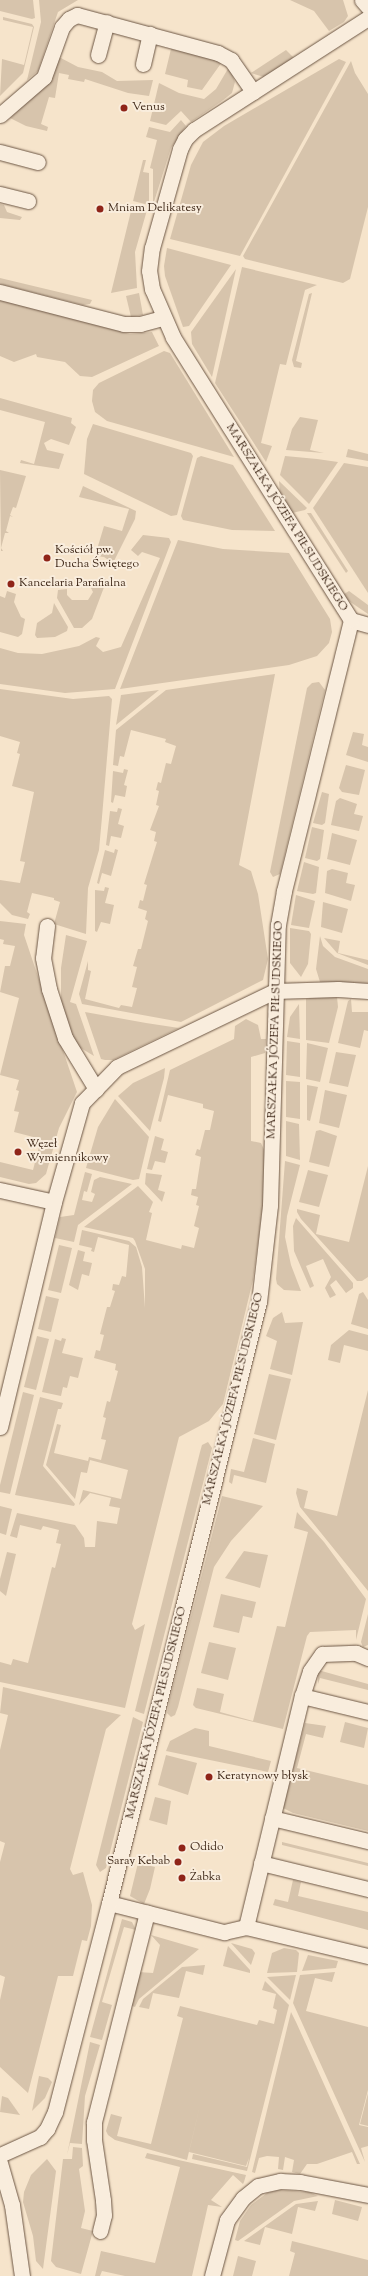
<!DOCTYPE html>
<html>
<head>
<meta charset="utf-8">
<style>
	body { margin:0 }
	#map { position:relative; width:368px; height:2276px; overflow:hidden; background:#f6e4cb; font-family:"Sorts Mill Goudy",serif }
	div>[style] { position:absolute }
	.green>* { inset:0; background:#d7c4ac }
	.roads { filter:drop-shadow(0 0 1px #6c5644) drop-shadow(0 0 1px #6c5644) }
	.minor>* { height:15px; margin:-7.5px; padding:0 7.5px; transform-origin:7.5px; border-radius:7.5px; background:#f9eddd }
	.dots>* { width:11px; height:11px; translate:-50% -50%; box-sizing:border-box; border:2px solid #f9eddd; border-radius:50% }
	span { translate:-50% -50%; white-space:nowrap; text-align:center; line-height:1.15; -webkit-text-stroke:4px #f9eddd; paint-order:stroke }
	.poi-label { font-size:12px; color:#3e2717 }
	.left { translate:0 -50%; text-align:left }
	.right { translate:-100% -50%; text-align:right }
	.street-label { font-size:12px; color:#3e2717 }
</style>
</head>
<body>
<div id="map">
	<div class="green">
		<div style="clip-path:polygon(0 0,33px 0,35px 18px,32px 19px,0 11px)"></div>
		<div style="clip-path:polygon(39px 0,78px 0,58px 12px,38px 71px,27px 80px,41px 22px)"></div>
		<div style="clip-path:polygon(290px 0,343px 0,348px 16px,344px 22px,329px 31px,314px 11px)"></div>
		<div style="clip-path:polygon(3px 17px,32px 24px,34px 27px,23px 73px,0 96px,2px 59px,24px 65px,33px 27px,3px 20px)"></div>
		<div style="clip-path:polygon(171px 49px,214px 59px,222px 62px,202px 90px,187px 87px,188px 80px,165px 74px)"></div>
		<div style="clip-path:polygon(286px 50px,294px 58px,264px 77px,251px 73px)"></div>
		<div style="clip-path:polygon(59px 57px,78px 67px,102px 72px,117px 81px,153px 80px,149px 96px,128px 93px,85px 79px,84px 82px,68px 79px,69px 75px,59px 73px,55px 98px,49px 97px,41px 124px,48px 127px,47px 131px,26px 126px,10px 118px,49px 82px)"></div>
		<div style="clip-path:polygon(339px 59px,346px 62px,240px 256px,170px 239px,191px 165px,203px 142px,224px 126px)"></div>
		<div style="clip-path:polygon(351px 61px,355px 73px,368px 94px,368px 207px,350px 279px,343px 283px,245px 259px,243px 256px)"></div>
		<div style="clip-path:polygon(229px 67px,235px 82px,232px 93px,222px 101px,191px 122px,181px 111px,166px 125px,150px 121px,159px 83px,179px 93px,204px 99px,216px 89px)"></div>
		<div style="clip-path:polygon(181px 120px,186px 126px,171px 148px,153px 205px,153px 169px,150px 168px,157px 140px,146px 137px,149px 127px,170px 132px)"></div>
		<div style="clip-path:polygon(143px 160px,146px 160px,143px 172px,149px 173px,149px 205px,133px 201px)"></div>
		<div style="clip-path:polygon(0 204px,4px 205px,7px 212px,22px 217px,20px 220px,0 218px)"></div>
		<div style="clip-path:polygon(132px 207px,147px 210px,135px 252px,137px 288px,111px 293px)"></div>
		<div style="clip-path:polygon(167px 248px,231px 265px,189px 326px,183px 327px,165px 276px,164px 266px)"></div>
		<div style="clip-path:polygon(242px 267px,317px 285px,305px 290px,286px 365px,280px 364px,261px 443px,272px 446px,266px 462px,215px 383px)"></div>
		<div style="clip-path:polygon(236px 269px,212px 377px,192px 344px,191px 332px)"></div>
		<div style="clip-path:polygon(0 278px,92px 300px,90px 304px,83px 305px,59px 299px,0 284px)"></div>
		<div style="clip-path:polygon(139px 293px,143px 315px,131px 317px,126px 296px)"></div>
		<div style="clip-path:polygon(312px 293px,296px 361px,302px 363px,301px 368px,294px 367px,292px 360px,309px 294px)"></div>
		<div style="clip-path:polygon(0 300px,130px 334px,152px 332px,159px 346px,92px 377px,80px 376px,65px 362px,37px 357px,36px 354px,14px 362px,0 356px)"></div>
		<div style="clip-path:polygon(164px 351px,170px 353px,234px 457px,107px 421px,95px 412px,92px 401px,93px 390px,99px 383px)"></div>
		<div style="clip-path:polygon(0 398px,72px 418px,71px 423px,76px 427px,69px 445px,51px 439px,44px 443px,47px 450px,64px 454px,59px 469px,20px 463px,21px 460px,34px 464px,45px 422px,0 410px)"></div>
		<div style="clip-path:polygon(300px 417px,318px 420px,310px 450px,324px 453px,286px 450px,292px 429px)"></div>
		<div style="clip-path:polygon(93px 424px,191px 453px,193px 456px,177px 515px,171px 516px,84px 474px,87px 439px)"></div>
		<div style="clip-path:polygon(348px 449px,368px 454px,368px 461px,346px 457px)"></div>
		<div style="clip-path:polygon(201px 456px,233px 465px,275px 531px,232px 530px,183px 520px,181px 516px,197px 458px)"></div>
		<div style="clip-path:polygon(285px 456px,317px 459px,338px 462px,309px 504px,280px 475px)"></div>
		<div style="clip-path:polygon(344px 463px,368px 467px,368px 593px,313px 508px)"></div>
		<div style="clip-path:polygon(0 470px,26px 476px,16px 508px,13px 507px,10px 515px,13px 517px,10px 516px,6px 531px,9px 533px,5px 533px,1px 548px,3px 551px,1px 551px)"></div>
		<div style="clip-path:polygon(279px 481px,307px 508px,305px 510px,292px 513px,280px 495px)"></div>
		<div style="clip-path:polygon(83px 486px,136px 511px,135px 519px,113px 563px,104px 557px,95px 556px,104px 526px,122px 531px,129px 509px,79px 497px)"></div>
		<div style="clip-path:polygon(307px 513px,311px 513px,348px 571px,346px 573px)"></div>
		<div style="clip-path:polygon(143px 535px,169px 538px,171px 542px,115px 689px,65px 693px,0 684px,0 648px,18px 653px,42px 654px,79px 646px,96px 637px,100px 638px,96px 646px,103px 652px,121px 647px,160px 558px,142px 552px,138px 556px,131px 550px)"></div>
		<div style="clip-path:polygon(178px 540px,223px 549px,289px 553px,330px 619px,332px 632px,329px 643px,317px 656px,289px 665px,120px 689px)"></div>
		<div style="clip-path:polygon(99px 579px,107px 579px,106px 582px,92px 619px,82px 628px,74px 628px,57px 598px,58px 590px,67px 589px,67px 595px,72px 600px,88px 600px,93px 592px,88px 582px,96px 582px)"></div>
		<div style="clip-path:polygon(7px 591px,16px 594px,14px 602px,21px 617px,25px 619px,22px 634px,18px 637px,0 632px,0 596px,5px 598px)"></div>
		<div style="clip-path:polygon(349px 591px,368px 605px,368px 614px,346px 599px,344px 594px)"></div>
		<div style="clip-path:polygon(54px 603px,68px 627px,67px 631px,55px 637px,37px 638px,35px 635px,37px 623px,52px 613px)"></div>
		<div style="clip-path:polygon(275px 674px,239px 865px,251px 871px,258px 894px,268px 959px,263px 980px,181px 1022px,82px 1004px,79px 994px,88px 961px,88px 970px,91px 971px,85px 999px,119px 1008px,121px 1005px,132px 1007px,137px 988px,132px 987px,137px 967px,133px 966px,138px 949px,141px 949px,148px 921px,145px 919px,147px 911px,138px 908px,140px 900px,143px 901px,147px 885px,144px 884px,157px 842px,154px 841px,156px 832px,150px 830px,159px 806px,156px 805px,159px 791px,156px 790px,158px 782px,161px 783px,166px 763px,171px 764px,176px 746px,165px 742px,166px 739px,131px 730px,124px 757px,120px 756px,118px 766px,113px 765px,116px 730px,166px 690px)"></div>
		<div style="clip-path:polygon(319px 682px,325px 690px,280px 874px,273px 877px,270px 872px,307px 688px,312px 683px)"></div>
		<div style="clip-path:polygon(0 689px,73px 699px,109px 696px,112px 699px,102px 817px,99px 850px,88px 888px,86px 934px,54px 924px,60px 902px,54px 900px,54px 898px,32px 893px,27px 912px,30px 914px,28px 919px,12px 915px,0 903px,0 880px,20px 883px,25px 862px,20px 861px,34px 792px,12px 786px,20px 754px,17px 753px,20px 742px,0 736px)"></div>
		<div style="clip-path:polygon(159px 690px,116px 725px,121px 695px)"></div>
		<div style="clip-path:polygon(353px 732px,364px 734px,362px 745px,368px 747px,368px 762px,346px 755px)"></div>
		<div style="clip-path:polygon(346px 765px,365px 770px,359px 795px,342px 792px,339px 788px)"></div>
		<div style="clip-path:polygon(124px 769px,128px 770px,124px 785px,127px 786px,125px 797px,115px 795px,113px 803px,111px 802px,113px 771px,123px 773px)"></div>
		<div style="clip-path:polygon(322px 792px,329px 794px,325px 823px,322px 825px,313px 823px)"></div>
		<div style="clip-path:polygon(340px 798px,357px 804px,354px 814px,363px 816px,359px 831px,331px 825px,336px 801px)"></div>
		<div style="clip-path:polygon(118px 808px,122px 809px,118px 824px,124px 826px,121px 838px,111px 836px,109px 846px,106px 845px,110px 811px,117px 812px)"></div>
		<div style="clip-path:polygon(312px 827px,324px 830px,320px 859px,317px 861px,305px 858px)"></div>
		<div style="clip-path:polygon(332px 833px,357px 840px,350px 865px,327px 859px)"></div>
		<div style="clip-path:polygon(115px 849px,118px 850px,111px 876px,102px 873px,99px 884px,97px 883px,105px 850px,114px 853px)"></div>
		<div style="clip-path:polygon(304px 862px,319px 867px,316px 893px,313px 894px,297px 891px)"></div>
		<div style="clip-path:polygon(332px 869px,348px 873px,346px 883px,355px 885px,351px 901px,325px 893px,327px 871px)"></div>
		<div style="clip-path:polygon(105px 887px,109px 888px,105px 903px,114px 905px,110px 924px,101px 922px,97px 932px,95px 931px,95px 890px,104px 891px)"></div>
		<div style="clip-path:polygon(296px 895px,315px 901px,309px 928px,291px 925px)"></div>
		<div style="clip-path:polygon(323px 902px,348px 909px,342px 933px,321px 927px)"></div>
		<div style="clip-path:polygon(0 921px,26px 924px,24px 935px,77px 1092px,59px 1128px,46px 1174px,36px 1183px,29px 1184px,0 1177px,0 1162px,33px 1170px,41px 1139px,14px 1132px,19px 1112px,14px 1111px,19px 1091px,16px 1090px,19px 1080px,0 1075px,19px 998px,0 992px,5px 966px,10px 966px,15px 946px,3px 944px,4px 940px,0 939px)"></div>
		<div style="clip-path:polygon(290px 928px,309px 931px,311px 934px,308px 964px,301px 977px,290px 963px)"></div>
		<div style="clip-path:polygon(66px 935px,87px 941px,70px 1002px,76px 1004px,94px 1056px,79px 1047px,68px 1028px,61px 1002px,61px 968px)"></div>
		<div style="clip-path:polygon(320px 936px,323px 946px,335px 957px,368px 969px,368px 983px,320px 982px,316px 969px)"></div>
		<div style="clip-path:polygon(324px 938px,340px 941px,338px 953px,368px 960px,368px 965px,337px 953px)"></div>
		<div style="clip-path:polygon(314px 997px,337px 997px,338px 1007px,329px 1043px,306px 1040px,306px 999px)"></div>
		<div style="clip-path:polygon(351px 999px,352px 1012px,368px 1012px,368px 1031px,364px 1030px,360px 1048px,338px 1043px,348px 1001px)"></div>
		<div style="clip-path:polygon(299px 1004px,300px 1039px,287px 1037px,290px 1017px)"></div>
		<div style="clip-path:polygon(85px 1012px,146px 1023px,179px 1028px,113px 1060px,105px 1060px,101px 1059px)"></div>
		<div style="clip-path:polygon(246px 1019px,258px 1025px,261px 1039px,266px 1039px,265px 1053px,251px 1057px,251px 1141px,261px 1143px,265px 1152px,263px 1204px,253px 1280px,223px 1404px,209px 1421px,179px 1437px,132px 1624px,135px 1630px,145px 1624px,125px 1708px,0 1682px,0 1662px,11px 1665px,13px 1659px,28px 1663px,52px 1567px,55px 1568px,61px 1544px,56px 1543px,59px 1530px,43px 1526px,41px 1530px,20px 1525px,17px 1538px,10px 1536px,17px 1513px,75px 1525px,84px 1538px,85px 1547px,95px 1547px,97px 1521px,117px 1524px,120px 1508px,109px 1506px,111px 1498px,90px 1493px,79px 1505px,83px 1490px,121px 1499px,128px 1470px,90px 1460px,87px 1473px,81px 1472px,75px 1499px,46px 1465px,57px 1424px,61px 1425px,54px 1453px,88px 1461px,89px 1457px,101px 1460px,106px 1440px,101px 1439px,106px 1418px,103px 1417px,107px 1401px,110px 1402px,118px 1371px,115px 1370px,116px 1364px,94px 1358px,96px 1350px,100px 1351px,104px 1335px,100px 1334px,107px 1307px,110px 1307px,115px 1291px,112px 1290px,113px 1284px,119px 1285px,122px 1276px,126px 1277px,129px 1245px,98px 1237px,94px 1252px,91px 1251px,92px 1248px,79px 1245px,82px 1230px,129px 1241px,136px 1247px,142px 1267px,145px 1308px,145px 1269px,135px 1241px,133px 1238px,84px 1227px,138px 1186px,153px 1202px,149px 1212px,152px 1213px,146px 1240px,181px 1249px,182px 1245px,194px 1248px,199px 1228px,194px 1226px,199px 1206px,196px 1205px,198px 1197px,191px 1195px,192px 1189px,196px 1189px,201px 1157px,195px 1155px,197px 1149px,200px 1150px,205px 1130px,210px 1130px,214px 1111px,203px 1108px,203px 1104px,168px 1095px,161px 1122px,158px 1121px,170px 1070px,234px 1039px,235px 1026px)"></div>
		<div style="clip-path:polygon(287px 1041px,300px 1043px,300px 1077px,286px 1075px)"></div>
		<div style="clip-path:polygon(307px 1043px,328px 1048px,320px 1082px,306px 1079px)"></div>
		<div style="clip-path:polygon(336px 1052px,356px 1055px,348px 1087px,329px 1083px)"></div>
		<div style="clip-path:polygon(165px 1068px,164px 1078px,150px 1131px,118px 1096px,133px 1083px)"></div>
		<div style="clip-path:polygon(286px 1081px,300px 1082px,300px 1119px,286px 1117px)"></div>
		<div style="clip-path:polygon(307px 1085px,318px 1087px,310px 1121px,307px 1120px)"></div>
		<div style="clip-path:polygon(325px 1090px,347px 1095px,339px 1128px,319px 1123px)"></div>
		<div style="clip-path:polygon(115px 1099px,149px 1137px,139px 1179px,133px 1180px,86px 1168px,98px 1127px)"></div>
		<div style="clip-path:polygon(286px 1121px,299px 1124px,300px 1160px,286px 1156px)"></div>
		<div style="clip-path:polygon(320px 1130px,337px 1136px,329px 1167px,309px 1162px,316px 1131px)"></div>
		<div style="clip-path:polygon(155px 1136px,164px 1139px,161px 1150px,168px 1152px,165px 1163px,155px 1161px,152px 1170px,147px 1169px)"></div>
		<div style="clip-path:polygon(285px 1161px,300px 1165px,287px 1216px,285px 1237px,291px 1265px,301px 1291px,284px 1290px,277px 1284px,276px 1279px)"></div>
		<div style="clip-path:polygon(368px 1166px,368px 1277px,362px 1281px,357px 1281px,301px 1219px,297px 1212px,297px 1209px,320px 1215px,316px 1234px,349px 1242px)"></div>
		<div style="clip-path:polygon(308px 1170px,328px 1175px,319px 1207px,299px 1202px)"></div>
		<div style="clip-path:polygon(85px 1172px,92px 1174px,87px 1192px,84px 1191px,82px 1200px,92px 1202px,95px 1194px,91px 1192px,94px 1180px,100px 1177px,132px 1184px,78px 1225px,74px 1242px,55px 1238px,60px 1217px,74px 1215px)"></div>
		<div style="clip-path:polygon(146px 1173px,162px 1175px,158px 1190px,165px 1192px,162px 1202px,145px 1184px)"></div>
		<div style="clip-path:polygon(296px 1218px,353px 1283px,353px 1288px,346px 1293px,336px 1280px,330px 1285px,336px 1295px,330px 1298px,325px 1288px,331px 1277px,323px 1259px,306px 1266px,314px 1286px,310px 1288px,294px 1251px,293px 1226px)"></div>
		<div style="clip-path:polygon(59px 1245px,72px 1248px,61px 1293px,48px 1290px)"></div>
		<div style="clip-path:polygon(78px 1250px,85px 1252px,83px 1261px,92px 1263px,89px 1276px,82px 1274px,78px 1290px,69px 1285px)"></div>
		<div style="clip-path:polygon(363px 1292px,368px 1300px,368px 1329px,351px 1324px,359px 1294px)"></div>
		<div style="clip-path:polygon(46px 1296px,59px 1299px,51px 1332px,38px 1329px)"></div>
		<div style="clip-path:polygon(282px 1312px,285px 1323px,303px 1322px,292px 1375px,270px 1369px,277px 1341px,266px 1336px,273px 1318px)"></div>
		<div style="clip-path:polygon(349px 1330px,368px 1335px,368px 1351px,344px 1345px,340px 1363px,328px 1360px,331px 1345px)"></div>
		<div style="clip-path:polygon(37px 1336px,49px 1339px,36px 1390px,24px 1387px)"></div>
		<div style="clip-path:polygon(62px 1338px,66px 1339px,62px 1353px,83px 1358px,78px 1378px,70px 1376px,67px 1388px,63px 1387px,61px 1396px,42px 1392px,55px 1339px,61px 1341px)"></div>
		<div style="clip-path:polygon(269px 1374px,291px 1379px,276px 1440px,254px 1434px)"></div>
		<div style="clip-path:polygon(368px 1390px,368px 1591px,300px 1507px,296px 1493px,297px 1488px,308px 1491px,304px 1508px,337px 1516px)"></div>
		<div style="clip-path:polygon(23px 1392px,34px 1395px,10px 1494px,0 1492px,0 1485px)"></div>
		<div style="clip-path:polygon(40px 1397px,63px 1403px,61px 1409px,58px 1409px,43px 1466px,75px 1504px,74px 1506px,15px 1495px)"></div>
		<div style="clip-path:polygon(253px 1438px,275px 1444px,266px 1483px,234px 1475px,232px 1484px,229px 1482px,231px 1469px,244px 1472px)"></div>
		<div style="clip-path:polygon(208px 1442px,212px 1448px,144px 1714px,135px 1711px,200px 1452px,202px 1445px)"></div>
		<div style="clip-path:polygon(222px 1496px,263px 1506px,231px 1541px,214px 1567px,178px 1707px,175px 1715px,171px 1717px,167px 1713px,170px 1698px)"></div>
		<div style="clip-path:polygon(0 1506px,12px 1509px,6px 1535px,0 1533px)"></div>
		<div style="clip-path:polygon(297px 1512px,324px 1542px,366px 1599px,356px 1640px,356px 1630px,310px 1632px,307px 1636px,283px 1729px,196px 1708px,193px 1705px,197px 1688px,203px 1689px,224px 1694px,220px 1712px,253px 1721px,277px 1626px,285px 1627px,308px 1532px,294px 1528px)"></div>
		<div style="clip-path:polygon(244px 1551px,268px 1555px,260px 1588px,225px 1578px)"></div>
		<div style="clip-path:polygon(7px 1552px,16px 1554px,6px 1596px,0 1591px,0 1579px)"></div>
		<div style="clip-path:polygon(221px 1594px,256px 1602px,252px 1618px,243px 1616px,239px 1633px,213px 1627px)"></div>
		<div style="clip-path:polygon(368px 1614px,368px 1645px,363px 1647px,361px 1642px)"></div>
		<div style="clip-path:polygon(209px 1642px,236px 1648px,228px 1680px,201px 1673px)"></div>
		<div style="clip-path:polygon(318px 1670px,368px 1684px,368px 1690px,320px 1678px,318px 1684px)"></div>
		<div style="clip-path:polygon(3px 1687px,121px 1715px,106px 1729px,70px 1869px,73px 1875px,83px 1872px,92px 1905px,91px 1926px,87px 1941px,82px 1940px,73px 1976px,58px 1976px,28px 2093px,0 2067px,0 2000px,5px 1977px,0 1975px,0 1862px,5px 1843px,0 1841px,0 1750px,8px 1715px,0 1713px)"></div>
		<div style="clip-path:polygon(133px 1717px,143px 1722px,106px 1868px,100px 1872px,96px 1865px)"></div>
		<div style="clip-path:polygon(345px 1722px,368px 1728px,364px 1748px,340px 1742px)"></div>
		<div style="clip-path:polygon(305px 1723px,326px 1726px,323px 1738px,306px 1734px,297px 1768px,368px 1785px,368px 1831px,293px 1813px,283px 1808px)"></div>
		<div style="clip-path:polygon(195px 1728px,209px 1731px,209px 1746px,271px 1761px,268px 1772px,166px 1751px,170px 1741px)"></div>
		<div style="clip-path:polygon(166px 1755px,197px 1763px,188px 1795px,158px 1785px)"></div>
		<div style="clip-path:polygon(155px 1797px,171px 1801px,167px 1825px,149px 1820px)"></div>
		<div style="clip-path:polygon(282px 1842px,368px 1863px,368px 1866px,282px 1845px)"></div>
		<div style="clip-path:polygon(138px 1863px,155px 1867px,150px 1889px,144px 1904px,130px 1896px)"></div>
		<div style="clip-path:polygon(293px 1880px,301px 1882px,298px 1896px,368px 1912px,368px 1930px,273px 1905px,275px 1899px,288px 1902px)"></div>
		<div style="clip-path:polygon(122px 1919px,132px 1922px,136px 1930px,124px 1927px,102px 2002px,112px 2005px,102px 2040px,90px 2037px)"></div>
		<div style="clip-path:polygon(151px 1935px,199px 1949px,139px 1999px,135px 2007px,129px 2005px,138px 1972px,153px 1973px,160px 1945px)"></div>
		<div style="clip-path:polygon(231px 1943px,252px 1949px,255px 1953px,251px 1965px)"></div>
		<div style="clip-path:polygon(228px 1946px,250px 1970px,250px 1973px,223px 1966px)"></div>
		<div style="clip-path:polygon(284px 1948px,296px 1950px,299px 1953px,297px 1972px,267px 1973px,272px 1953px)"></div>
		<div style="clip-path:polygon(308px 1955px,338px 1961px,336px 1968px,302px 1971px)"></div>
		<div style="clip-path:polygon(205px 1965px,203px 1975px,186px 1971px,179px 1998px,153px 1993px,149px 2009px,139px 2007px,143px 1999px,182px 1967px)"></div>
		<div style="clip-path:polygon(335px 1972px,332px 1982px,315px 1978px,306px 2011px,368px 2027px,368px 2090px,359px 2125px,368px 2127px,368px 2146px,361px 2148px,365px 2162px,293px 2003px,300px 1975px)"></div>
		<div style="clip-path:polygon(296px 1975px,290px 2000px,267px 1977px)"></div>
		<div style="clip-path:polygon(265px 1981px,289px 2005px,247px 2171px,192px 2159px,193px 2154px,247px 2167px,249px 2158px,246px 2166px,189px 2152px,202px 2097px,187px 2160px,115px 2140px,108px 2135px,106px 2131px,111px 2114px,122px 2117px,117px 2136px,151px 2144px,183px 2018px,177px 2016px,180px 2006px,257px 2025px,259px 2020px,274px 2024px,277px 2010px,273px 2008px,276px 1994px,262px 1990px)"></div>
		<div style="clip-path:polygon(291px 2012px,296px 2022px,360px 2164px,357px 2164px,352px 2152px,317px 2164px,307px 2164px,300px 2174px,292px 2172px,294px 2160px,285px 2157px,283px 2170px,278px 2169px,279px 2157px,267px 2156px,259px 2158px,255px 2173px,252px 2172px)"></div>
		<div style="clip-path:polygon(90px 2042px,100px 2045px,85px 2096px,82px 2144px,70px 2143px,67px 2155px)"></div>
		<div style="clip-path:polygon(39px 2076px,48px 2078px,52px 2082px,45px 2098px,32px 2111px)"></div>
		<div style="clip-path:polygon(368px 2093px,368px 2126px,360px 2124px)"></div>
		<div style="clip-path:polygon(2px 2096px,8px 2098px,20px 2115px,0 2112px)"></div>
		<div style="clip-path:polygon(73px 2147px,82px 2148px,83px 2166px,79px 2169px,85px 2211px,81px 2228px,93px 2231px,81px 2274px,56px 2267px,51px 2261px,63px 2159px,72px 2159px)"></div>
		<div style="clip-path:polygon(147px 2153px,246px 2175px,244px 2182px,243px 2184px,233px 2175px,211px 2200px,222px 2207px,208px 2205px,192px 2276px,125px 2276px,102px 2271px,100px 2276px,95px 2276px,101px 2251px,155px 2263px,180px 2167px,145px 2158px)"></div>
		<div style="clip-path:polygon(47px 2159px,56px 2171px,43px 2269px,36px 2261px,33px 2236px,23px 2202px,24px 2192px,31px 2175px)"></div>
		<div style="clip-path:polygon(279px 2190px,309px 2192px,318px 2196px,294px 2201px,238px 2241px,235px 2240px,240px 2221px,251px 2205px,267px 2193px)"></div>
		<div style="clip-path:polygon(335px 2200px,362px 2207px,358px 2221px,332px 2214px)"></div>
		<div style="clip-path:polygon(318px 2201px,315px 2211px,298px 2207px,292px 2234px,265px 2227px,260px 2245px,244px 2241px,296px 2204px)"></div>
		<div style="clip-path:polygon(292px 2241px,368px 2260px,368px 2276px,289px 2276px,295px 2253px,290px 2251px)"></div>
		<div style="clip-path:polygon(238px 2256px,256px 2261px,252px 2276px,233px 2276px)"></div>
	</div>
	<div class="roads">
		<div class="minor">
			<div style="left:362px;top:0;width:9px;rotate:49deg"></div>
			<div style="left:98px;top:55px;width:34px;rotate:-75deg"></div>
			<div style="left:143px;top:64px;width:31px;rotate:-77deg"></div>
			<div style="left:0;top:115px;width:58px;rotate:-40.8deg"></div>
			<div style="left:44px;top:77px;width:53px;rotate:-70.2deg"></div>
			<div style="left:62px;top:27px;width:11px;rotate:-49deg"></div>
			<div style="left:69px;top:19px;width:9px;rotate:-27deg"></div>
			<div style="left:77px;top:15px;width:146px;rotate:15.1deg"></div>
			<div style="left:218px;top:53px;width:15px;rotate:28deg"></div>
			<div style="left:231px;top:60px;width:39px;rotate:55deg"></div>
			<div style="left:0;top:152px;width:39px;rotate:15deg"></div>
			<div style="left:0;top:194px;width:29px;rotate:14deg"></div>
			<div style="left:0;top:292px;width:128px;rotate:14.5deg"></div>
			<div style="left:124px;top:324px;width:16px"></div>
			<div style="left:140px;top:324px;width:24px;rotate:-15deg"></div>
			<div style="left:351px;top:620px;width:18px;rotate:16deg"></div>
			<div style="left:47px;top:926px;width:32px;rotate:97deg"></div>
			<div style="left:43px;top:958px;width:32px;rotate:79deg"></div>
			<div style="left:49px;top:989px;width:52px;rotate:71.9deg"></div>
			<div style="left:65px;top:1038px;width:60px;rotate:58.7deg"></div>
			<div style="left:0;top:1190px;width:55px;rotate:12.5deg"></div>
			<div style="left:0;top:1427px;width:231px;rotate:-76.5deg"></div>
			<div style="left:54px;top:1202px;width:103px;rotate:-74.2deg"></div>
			<div style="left:82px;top:1103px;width:50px;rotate:-45.8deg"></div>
			<div style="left:117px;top:1067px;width:175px;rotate:-25.7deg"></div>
			<div style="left:275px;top:991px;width:63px;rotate:-1.8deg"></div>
			<div style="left:338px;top:989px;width:30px;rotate:4deg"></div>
			<div style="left:302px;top:1696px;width:26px;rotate:-72deg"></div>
			<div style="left:310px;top:1671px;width:21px;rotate:-55deg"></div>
			<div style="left:322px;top:1654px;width:34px;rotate:-2deg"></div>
			<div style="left:356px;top:1653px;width:13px;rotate:23deg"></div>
			<div style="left:272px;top:1818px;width:99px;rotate:13.5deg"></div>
			<div style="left:261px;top:1863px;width:110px;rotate:13.7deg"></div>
			<div style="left:109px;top:1903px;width:119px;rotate:14.2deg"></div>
			<div style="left:224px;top:1932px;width:23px;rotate:-13deg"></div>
			<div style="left:246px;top:1927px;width:125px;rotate:13.4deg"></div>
			<div style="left:246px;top:1927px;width:238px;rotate:-76.4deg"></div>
			<div style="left:302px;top:1696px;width:68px;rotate:13.6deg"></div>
			<div style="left:0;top:2155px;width:44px;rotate:-24.2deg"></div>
			<div style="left:40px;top:2137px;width:11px;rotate:-49deg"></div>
			<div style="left:47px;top:2129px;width:19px;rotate:-65deg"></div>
			<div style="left:55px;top:2112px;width:216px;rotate:-75.5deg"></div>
			<div style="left:109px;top:1903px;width:619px;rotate:-75.99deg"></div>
			<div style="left:259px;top:1302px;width:98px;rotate:-83.5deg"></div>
			<div style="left:270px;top:1205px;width:280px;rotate:-88.4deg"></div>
			<div style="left:278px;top:925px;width:35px;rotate:-80deg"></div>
			<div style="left:284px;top:891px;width:279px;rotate:-76.1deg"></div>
			<div style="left:351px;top:620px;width:334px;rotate:-122.2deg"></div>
			<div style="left:173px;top:337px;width:52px;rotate:-113.6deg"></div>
			<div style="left:152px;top:289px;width:18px;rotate:-99deg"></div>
			<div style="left:149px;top:271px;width:23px;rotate:-83deg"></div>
			<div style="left:152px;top:248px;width:103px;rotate:-74.2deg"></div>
			<div style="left:180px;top:149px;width:11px;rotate:-63deg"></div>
			<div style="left:185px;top:139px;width:13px;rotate:-45deg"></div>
			<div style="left:194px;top:130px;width:207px;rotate:-32.8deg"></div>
			<div style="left:0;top:2163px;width:44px;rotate:74.1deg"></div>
			<div style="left:12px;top:2205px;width:72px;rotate:82deg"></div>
			<div style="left:100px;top:2231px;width:16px;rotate:-76deg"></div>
			<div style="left:104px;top:2215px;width:15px;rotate:-94deg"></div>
			<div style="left:103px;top:2200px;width:61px;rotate:-98.5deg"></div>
			<div style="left:94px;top:2140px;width:18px;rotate:-90deg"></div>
			<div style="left:94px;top:2122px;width:216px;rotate:-75.8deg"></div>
			<div style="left:212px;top:2276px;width:58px;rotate:-75deg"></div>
			<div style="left:227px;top:2220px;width:27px;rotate:-54deg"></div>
			<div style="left:243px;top:2198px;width:19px;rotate:-39deg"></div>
			<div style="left:258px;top:2186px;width:23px;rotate:-13deg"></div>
			<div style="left:280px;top:2181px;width:20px;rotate:3deg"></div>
			<div style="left:300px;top:2182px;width:69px;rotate:10.8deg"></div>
		</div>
	</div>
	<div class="dots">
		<div style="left:124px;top:108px;background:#8f2418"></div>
		<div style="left:100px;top:209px;background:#8f2418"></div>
		<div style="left:47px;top:558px;background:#8f2418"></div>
		<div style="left:11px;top:584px;background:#8f2418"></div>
		<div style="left:18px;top:1152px;background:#8f2418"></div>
		<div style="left:209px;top:1777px;background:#8f2418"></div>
		<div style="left:182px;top:1848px;background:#8f2418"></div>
		<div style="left:178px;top:1862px;background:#8f2418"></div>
		<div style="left:182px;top:1878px;background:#8f2418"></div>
	</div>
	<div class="poi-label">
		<span class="left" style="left:132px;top:108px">Venus</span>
		<span class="left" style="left:108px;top:209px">Mniam Delikatesy</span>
		<span class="left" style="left:55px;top:558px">Kościół pw.<br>Ducha Świętego</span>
		<span class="left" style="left:19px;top:584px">Kancelaria Parafialna</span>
		<span class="left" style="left:26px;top:1152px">Węzeł<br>Wymiennikowy</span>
		<span class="left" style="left:217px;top:1777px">Keratynowy błysk</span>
		<span class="left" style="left:190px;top:1848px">Odido</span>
		<span class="right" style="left:170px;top:1862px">Saray Kebab</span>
		<span class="left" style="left:190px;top:1878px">Żabka</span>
	</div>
	<div class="street-label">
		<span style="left:286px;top:518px;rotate:58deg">MARSZAŁKA JÓZEFA PIŁSUDSKIEGO</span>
		<span style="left:276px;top:1030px;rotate:-88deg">MARSZAŁKA JÓZEFA PIŁSUDSKIEGO</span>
		<span style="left:234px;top:1399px;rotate:-76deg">MARSZAŁKA JÓZEFA PIŁSUDSKIEGO</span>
		<span style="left:157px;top:1713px;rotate:-76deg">MARSZAŁKA JÓZEFA PIŁSUDSKIEGO</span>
	</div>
</div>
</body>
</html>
